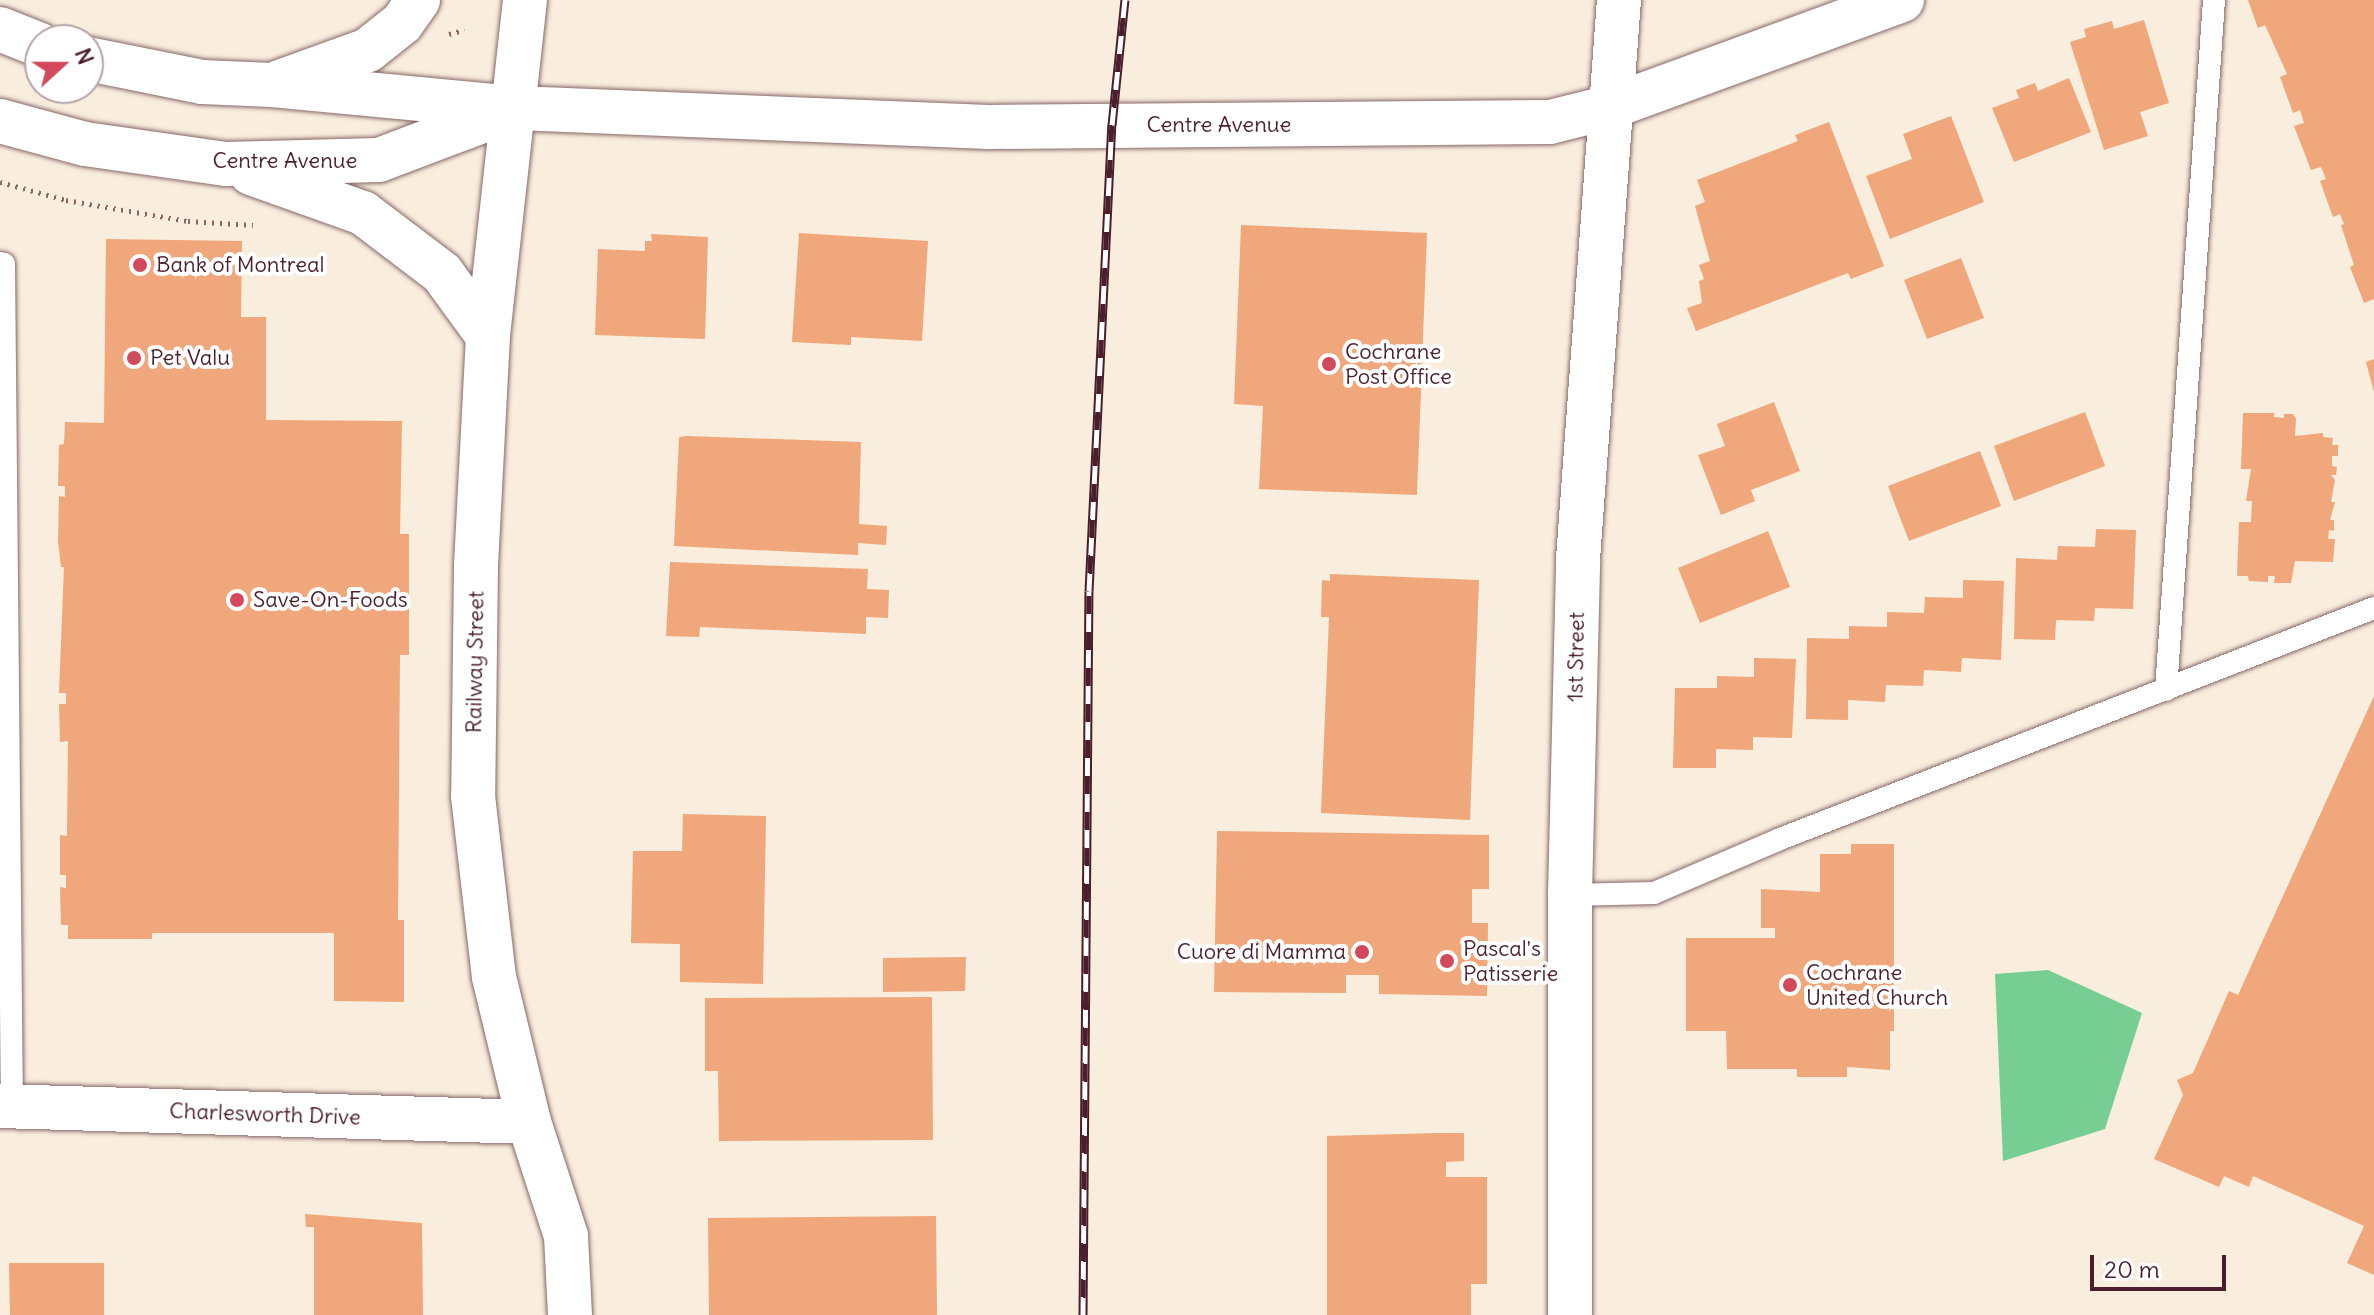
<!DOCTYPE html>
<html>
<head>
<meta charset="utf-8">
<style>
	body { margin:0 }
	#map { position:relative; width:2374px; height:1315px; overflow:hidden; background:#f9eddd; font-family:Delius,sans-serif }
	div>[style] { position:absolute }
	.green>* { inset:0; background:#76ce93 }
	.building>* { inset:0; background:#efa77b }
	.path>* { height:5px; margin-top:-2.5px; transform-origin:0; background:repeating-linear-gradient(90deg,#876769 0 2px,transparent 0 8px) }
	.roads { filter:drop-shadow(0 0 2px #876769) drop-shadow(0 0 2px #876769) }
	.service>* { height:22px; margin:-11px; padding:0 11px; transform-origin:11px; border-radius:11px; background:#fff }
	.minor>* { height:44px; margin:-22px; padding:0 22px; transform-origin:22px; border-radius:22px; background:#fff }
	.tertiary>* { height:44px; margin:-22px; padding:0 22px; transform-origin:22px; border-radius:22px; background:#fff }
	.secondary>* { height:44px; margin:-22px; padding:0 22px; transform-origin:22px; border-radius:22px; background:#fff }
	.rail>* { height:9px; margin-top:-4.5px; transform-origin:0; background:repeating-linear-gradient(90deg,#fff 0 18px,#4a1f2b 0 36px); box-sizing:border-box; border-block:2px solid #4a1f2b }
	.dots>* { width:22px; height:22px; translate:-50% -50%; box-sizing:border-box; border:4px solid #fff; border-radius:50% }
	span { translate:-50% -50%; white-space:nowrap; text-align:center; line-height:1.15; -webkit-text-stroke:8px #fff; paint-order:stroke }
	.street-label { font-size:22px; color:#4a1f2b }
	.poi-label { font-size:22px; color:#4a1f2b }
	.left { translate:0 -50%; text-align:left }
	.right { translate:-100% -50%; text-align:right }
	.north { position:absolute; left:24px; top:24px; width:80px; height:80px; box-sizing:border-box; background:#fff; border:2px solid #b7a5aa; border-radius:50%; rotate:69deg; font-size:22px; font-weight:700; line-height:32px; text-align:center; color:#4a1f2b }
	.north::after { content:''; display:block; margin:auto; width:28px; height:36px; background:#d1495b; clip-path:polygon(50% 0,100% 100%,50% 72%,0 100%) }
	.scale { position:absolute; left:2090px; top:1255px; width:136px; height:36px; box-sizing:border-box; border:4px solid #4a1f2b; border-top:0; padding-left:10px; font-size:24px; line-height:28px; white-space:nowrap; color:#4a1f2b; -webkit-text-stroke:6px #fff; paint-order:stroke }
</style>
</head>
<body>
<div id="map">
	<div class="green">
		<div style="clip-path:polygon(2048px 970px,2142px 1013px,2105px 1129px,2003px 1161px,1995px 974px)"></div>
	</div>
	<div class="building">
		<div style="clip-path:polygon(2248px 0,2374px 0,2374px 299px,2364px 303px,2350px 267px,2354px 265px,2341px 225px,2344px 224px,2340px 214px,2333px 217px,2320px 181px,2326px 179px,2321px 167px,2311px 170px,2294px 126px,2304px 123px,2300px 110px,2293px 113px,2280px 77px,2287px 74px,2265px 25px,2258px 28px)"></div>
		<div style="clip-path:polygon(2144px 20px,2169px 103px,2140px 112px,2148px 136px,2104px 150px,2070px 42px,2086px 37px,2084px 29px,2112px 21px,2114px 29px)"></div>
		<div style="clip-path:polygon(2069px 78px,2091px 132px,2014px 162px,1992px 108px,2019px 98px,2016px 90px,2035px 83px,2038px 91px)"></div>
		<div style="clip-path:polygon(1951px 116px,1984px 202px,1890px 239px,1866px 176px,1912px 159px,1903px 134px)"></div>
		<div style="clip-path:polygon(1829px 122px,1884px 266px,1851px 279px,1848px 273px,1696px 331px,1687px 308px,1702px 303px,1699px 281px,1704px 279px,1699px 265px,1710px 261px,1695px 206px,1705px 202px,1697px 180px,1798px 141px,1795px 135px)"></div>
		<div style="clip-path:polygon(1241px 225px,1427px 233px,1417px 495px,1259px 489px,1263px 406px,1234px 404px)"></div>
		<div style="clip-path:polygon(799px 233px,928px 241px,922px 341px,851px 337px,851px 345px,792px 342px)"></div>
		<div style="clip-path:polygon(651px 234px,708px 237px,705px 339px,595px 335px,598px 249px,645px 251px,645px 241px,652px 241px)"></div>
		<div style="clip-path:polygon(106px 239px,242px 241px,241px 317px,266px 317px,266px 420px,402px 421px,400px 534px,409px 534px,409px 655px,400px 655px,398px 920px,404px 920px,404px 1002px,334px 1001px,334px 933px,152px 933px,152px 939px,68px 939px,68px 925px,61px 925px,60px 887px,66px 888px,66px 875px,60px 875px,60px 835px,67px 836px,68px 741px,60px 742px,59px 704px,66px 704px,66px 693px,59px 693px,64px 567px,61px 567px,58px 541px,59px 496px,65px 497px,65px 486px,58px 486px,59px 445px,64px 444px,65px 422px,104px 423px)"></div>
		<div style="clip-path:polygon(1961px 258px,1984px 318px,1927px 339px,1904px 280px)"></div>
		<div style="clip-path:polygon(2374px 359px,2374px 392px,2366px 362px)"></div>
		<div style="clip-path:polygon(1774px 402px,1800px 471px,1751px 490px,1755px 501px,1721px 515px,1698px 455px,1725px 446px,1717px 424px)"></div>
		<div style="clip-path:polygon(2085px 412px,2105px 466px,2014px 501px,1994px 446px)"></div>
		<div style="clip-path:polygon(2243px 413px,2274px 413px,2274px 417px,2284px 418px,2284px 414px,2293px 414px,2296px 419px,2295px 436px,2323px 433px,2323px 437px,2333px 438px,2332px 445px,2338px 445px,2338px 456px,2332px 456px,2332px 466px,2337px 467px,2336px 475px,2331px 475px,2335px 480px,2331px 502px,2335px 502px,2330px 520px,2334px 520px,2334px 531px,2329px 530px,2328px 539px,2335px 539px,2333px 562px,2295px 561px,2291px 583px,2274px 583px,2275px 576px,2268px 576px,2268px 582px,2249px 581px,2248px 576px,2237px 576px,2239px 522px,2251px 522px,2252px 501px,2246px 501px,2251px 469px,2241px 469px)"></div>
		<div style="clip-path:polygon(686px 436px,861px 442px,859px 524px,887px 526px,886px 545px,858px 543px,858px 555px,674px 546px,679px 437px)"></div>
		<div style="clip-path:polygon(1980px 451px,2001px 506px,1909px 541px,1888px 486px)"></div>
		<div style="clip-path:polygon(2096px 529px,2136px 530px,2133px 609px,2095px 608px,2094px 621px,2056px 620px,2055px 640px,2014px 639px,2016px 558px,2057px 560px,2058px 546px,2095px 547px)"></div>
		<div style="clip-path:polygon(1768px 531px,1790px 587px,1700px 623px,1678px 568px)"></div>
		<div style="clip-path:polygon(670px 562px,868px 569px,867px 589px,889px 590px,888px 618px,866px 617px,866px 634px,700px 627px,699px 637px,666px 636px)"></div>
		<div style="clip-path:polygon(1330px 574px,1479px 580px,1470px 820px,1321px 813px,1329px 617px,1321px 617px,1322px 580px,1330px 581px)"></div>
		<div style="clip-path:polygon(1963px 580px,2004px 581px,2001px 660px,1962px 658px,1961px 672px,1924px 670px,1923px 686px,1886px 685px,1885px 702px,1848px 700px,1848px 720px,1806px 719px,1807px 638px,1849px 639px,1849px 626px,1887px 627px,1887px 612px,1924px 613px,1925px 597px,1963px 598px)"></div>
		<div style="clip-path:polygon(1754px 658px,1796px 659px,1792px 738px,1753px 737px,1753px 750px,1716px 749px,1716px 768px,1673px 768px,1675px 688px,1717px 688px,1717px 676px,1754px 677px)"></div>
		<div style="clip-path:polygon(2374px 696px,2374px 1275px,2347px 1263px,2364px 1226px,2253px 1176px,2249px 1187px,2224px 1176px,2219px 1187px,2154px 1159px,2183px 1095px,2177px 1080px,2193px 1073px,2229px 991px,2238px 995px)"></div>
		<div style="clip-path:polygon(683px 814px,766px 816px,763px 984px,680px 982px,680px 944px,631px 943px,633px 851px,682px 851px)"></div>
		<div style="clip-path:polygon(1217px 831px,1489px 835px,1489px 889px,1472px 889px,1472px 923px,1488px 923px,1487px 996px,1379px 994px,1379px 975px,1346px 975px,1346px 993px,1214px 992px)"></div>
		<div style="clip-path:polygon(1851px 844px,1894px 844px,1894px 1031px,1890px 1031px,1890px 1070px,1847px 1067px,1847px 1077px,1797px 1077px,1797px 1069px,1727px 1069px,1726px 1031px,1686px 1031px,1686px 938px,1775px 938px,1775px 928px,1761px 928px,1761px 889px,1820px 892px,1820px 854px,1851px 854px)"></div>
		<div style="clip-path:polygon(966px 957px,965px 991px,883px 992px,883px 958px)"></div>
		<div style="clip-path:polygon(932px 997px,933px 1140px,719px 1141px,718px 1071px,705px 1071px,705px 998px)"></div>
		<div style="clip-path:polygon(1436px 1133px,1464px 1133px,1464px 1161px,1446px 1162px,1446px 1177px,1487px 1177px,1487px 1284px,1471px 1284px,1471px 1315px,1327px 1315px,1327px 1136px)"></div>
		<div style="clip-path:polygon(305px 1214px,422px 1223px,423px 1315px,314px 1315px,314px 1227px,306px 1227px)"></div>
		<div style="clip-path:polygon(936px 1216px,937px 1315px,709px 1315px,708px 1218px)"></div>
		<div style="clip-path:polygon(9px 1263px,104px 1263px,104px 1315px,10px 1315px)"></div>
	</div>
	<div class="path">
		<div style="left:449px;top:34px;width:16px;rotate:-15deg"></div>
		<div style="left:0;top:182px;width:68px;rotate:15.3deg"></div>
		<div style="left:66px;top:200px;width:124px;rotate:9.8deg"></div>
		<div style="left:188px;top:221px;width:65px;rotate:3.5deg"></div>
	</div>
	<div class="roads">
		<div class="service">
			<div style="left:0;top:263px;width:4px;rotate:14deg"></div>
			<div style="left:4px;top:264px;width:843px;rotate:89.46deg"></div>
			<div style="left:2166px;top:690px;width:692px;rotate:-86.02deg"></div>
			<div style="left:1570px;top:895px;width:84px;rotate:-1.4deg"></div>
			<div style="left:1654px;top:893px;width:137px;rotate:-23.2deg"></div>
			<div style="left:1780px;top:839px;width:637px;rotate:-21.25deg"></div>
		</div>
		<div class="minor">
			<div style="left:525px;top:0;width:338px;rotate:96.3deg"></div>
			<div style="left:488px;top:336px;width:229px;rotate:93deg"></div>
			<div style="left:476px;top:565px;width:231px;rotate:90.7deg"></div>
			<div style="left:473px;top:796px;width:182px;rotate:83.4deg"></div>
			<div style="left:494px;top:977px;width:149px;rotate:76.4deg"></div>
			<div style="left:529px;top:1122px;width:120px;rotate:72deg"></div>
			<div style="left:566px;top:1236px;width:79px;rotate:87.1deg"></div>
			<div style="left:0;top:1106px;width:529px;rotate:1.73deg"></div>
		</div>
		<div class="tertiary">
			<div style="left:1570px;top:1315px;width:420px;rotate:-90deg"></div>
			<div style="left:1570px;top:895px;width:336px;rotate:-88.6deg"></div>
			<div style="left:1578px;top:559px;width:561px;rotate:-85.81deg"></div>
		</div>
		<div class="secondary">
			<div style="left:0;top:29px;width:43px;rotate:21.8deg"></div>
			<div style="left:88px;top:59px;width:116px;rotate:11.4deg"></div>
			<div style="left:202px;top:82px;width:70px;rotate:2.5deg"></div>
			<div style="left:272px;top:85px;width:245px;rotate:5.4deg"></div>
			<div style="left:516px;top:108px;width:473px;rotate:2.3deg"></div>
			<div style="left:989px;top:127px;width:561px;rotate:-0.51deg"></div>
			<div style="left:1550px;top:122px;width:62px;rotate:-14deg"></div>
			<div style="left:1610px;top:107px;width:311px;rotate:-20.1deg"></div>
			<div style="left:280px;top:82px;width:94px;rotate:-20deg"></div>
			<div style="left:368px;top:50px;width:43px;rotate:-38.5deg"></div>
			<div style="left:402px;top:23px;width:28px;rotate:-55deg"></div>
			<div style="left:0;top:121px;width:88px;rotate:15.1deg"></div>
			<div style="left:85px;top:144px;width:142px;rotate:8.1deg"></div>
			<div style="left:226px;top:164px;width:153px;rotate:-1.5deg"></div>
			<div style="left:379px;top:160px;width:136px;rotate:-20.7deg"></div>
			<div style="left:251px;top:173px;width:119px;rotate:19.7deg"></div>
			<div style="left:363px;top:213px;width:99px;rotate:37.2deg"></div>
			<div style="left:442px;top:273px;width:78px;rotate:53.9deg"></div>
		</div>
	</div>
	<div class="rail">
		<div style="left:1083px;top:1315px;width:724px;rotate:-89.53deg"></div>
		<div style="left:1089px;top:591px;width:467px;rotate:-87.2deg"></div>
		<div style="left:1112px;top:125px;width:126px;rotate:-84.1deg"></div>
	</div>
	<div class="dots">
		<div style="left:140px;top:265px;background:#d1495b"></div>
		<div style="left:134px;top:358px;background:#d1495b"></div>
		<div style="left:1329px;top:364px;background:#d1495b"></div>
		<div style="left:237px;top:600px;background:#d1495b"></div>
		<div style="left:1362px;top:952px;background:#d1495b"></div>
		<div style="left:1447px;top:961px;background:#d1495b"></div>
		<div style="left:1790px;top:985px;background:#d1495b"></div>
	</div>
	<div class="street-label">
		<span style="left:1219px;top:125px">Centre Avenue</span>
		<span style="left:285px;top:161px">Centre Avenue</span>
		<span style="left:1576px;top:657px;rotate:-89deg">1st Street</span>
		<span style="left:475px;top:662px;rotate:-89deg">Railway Street</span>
		<span style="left:265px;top:1114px;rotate:2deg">Charlesworth Drive</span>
	</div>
	<div class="poi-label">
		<span class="left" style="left:156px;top:265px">Bank of Montreal</span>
		<span class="left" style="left:1345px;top:364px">Cochrane<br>Post Office</span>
		<span class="left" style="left:150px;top:358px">Pet Valu</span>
		<span class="left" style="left:253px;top:600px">Save-On-Foods</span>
		<span class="left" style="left:1463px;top:961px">Pascal's<br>Patisserie</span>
		<span class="right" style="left:1346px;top:952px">Cuore di Mamma</span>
		<span class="left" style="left:1806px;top:985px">Cochrane<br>United Church</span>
	</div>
	<div class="north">N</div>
	<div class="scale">20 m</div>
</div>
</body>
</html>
